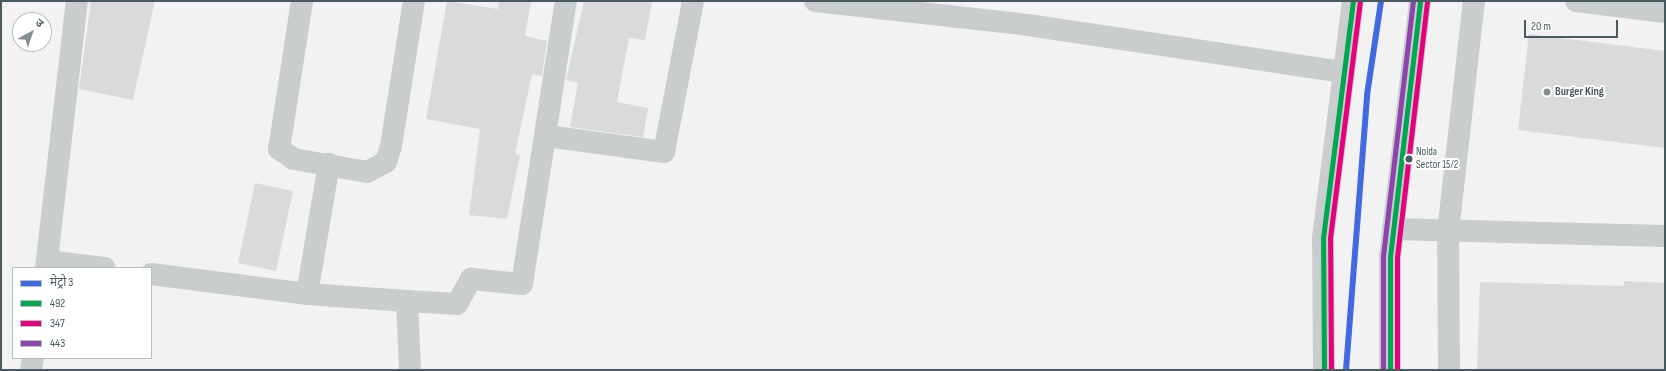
<!DOCTYPE html>
<html>
<head>
<meta charset="utf-8">
<style>
	body { margin:0 }
	#map { position:relative; width:1666px; height:371px; overflow:hidden; background:#f3f2f2; font-family:"Sofia Sans Condensed","Noto Sans Devanagari",sans-serif }
	div>[style] { position:absolute }
	.building>* { inset:0; background:#d9dada }
	.street>* { height:22px; margin:-11px; padding:0 11px; transform-origin:11px; border-radius:11px; background:#c9cdce }
	.secondary>* { height:22px; margin:-11px; padding:0 11px; transform-origin:11px; border-radius:11px; background:#c9cdce }
	.bus-1>* { height:5px; margin:-2.5px; padding:0 2.5px; transform-origin:2.5px; border-radius:2.5px; background:#00a651 }
	.bus-2>* { height:5px; margin:-2.5px; padding:0 2.5px; transform-origin:2.5px; border-radius:2.5px; background:#e5007d }
	.bus-3>* { height:5px; margin:-2.5px; padding:0 2.5px; transform-origin:2.5px; border-radius:2.5px; background:#8e44ad }
	.metro-1>* { height:6px; margin:-3px; padding:0 3px; transform-origin:3px; border-radius:3px; background:#4169e1 }
	.dots>* { width:11px; height:11px; translate:-50% -50%; box-sizing:border-box; border:2px solid #fff; border-radius:50% }
	span { translate:-50% -50%; white-space:nowrap; text-align:center; line-height:1.15; -webkit-text-stroke:4px #fff; paint-order:stroke }
	.bus-label { font-size:11px; color:#495b5f }
	.left { translate:0 -50%; text-align:left }
	.poi-label { font-size:12px; color:#495b5f; font-weight:700 }
	.frame { position:absolute; inset:0; border:2px solid #495b5f; pointer-events:none }
	.legend { position:absolute; left:12px; top:267px; width:140px; height:92px; box-sizing:border-box; background:#fff; border:1px solid #b6bdbf; margin:0; padding:5px 7px; list-style:none; font-size:12px; color:#495b5f }
	.legend li { display:flex; align-items:center; gap:8px; height:20px }
	.legend b { width:20px; border:1px solid #b6bdbf }
	.north { position:absolute; left:12px; top:12px; width:40px; height:40px; box-sizing:border-box; background:#fff; border:1px solid #b6bdbf; border-radius:50%; rotate:40deg; font-size:11px; font-weight:700; line-height:16px; text-align:center; color:#495b5f }
	.north::after { content:''; display:block; margin:auto; width:14px; height:18px; background:#849092; clip-path:polygon(50% 0,100% 100%,50% 72%,0 100%) }
	.scale { position:absolute; left:1524px; top:20px; width:94px; height:18px; box-sizing:border-box; border:2px solid #495b5f; border-top:0; padding-left:5px; font-size:12px; line-height:14px; white-space:nowrap; color:#495b5f; -webkit-text-stroke:3px #fff; paint-order:stroke }
</style>
</head>
<body>
<div id="map">
	<div class="building">
		<div style="clip-path:polygon(91px 1px,155px 1px,133px 100px,79px 89px)"></div>
		<div style="clip-path:polygon(447px 1px,498px 9px,499px 1px,531px 1px,525px 36px,547px 41px,542px 76px,532px 74px,515px 154px,520px 155px,507px 219px,469px 215px,480px 129px,426px 119px)"></div>
		<div style="clip-path:polygon(584px 1px,652px 1px,645px 40px,629px 38px,617px 102px,648px 108px,643px 137px,570px 127px,578px 83px,566px 80px)"></div>
		<div style="clip-path:polygon(1529px 34px,1665px 51px,1665px 148px,1518px 130px)"></div>
		<div style="clip-path:polygon(255px 183px,293px 191px,276px 271px,238px 263px)"></div>
		<div style="clip-path:polygon(1624px 281px,1665px 283px,1665px 370px,1477px 370px,1480px 282px,1624px 286px)"></div>
	</div>
	<div class="street">
		<div style="left:302px;top:1px;width:150px;rotate:98.8deg"></div>
		<div style="left:279px;top:149px;width:18px;rotate:34deg"></div>
		<div style="left:294px;top:159px;width:74px;rotate:10.1deg"></div>
		<div style="left:367px;top:172px;width:21px;rotate:-28deg"></div>
		<div style="left:386px;top:162px;width:17px;rotate:-73deg"></div>
		<div style="left:391px;top:146px;width:147px;rotate:-81deg"></div>
		<div style="left:815px;top:1px;width:214px;rotate:6.4deg"></div>
		<div style="left:1028px;top:25px;width:319px;rotate:8.5deg"></div>
		<div style="left:1576px;top:1px;width:90px;rotate:7deg"></div>
		<div style="left:547px;top:136px;width:118px;rotate:7.8deg"></div>
		<div style="left:664px;top:152px;width:154px;rotate:-79.1deg"></div>
		<div style="left:1393px;top:229px;width:272px;rotate:1.5deg"></div>
		<div style="left:47px;top:261px;width:58px;rotate:6.9deg"></div>
		<div style="left:46px;top:268px;width:269px;rotate:-83.4deg"></div>
		<div style="left:151px;top:274px;width:157px;rotate:7.3deg"></div>
		<div style="left:307px;top:294px;width:100px;rotate:4deg"></div>
		<div style="left:407px;top:301px;width:69px;rotate:87.5deg"></div>
		<div style="left:307px;top:294px;width:132px;rotate:-80.4deg"></div>
		<div style="left:407px;top:301px;width:50px;rotate:3.4deg"></div>
		<div style="left:457px;top:304px;width:29px;rotate:-61deg"></div>
		<div style="left:471px;top:279px;width:51px;rotate:5.6deg"></div>
		<div style="left:522px;top:284px;width:286px;rotate:-81.2deg"></div>
		<div style="left:31px;top:370px;width:12px;rotate:-81deg"></div>
		<div style="left:1449px;top:370px;width:138px;rotate:-90.4deg"></div>
		<div style="left:1448px;top:232px;width:232px;rotate:-83.6deg"></div>
	</div>
	<div class="secondary">
		<div style="left:1324px;top:370px;width:132px;rotate:-90.4deg"></div>
		<div style="left:1323px;top:238px;width:239px;rotate:-82.8deg"></div>
		<div style="left:1390px;top:370px;width:113px;rotate:-90deg"></div>
		<div style="left:1390px;top:257px;width:258px;rotate:-83.3deg"></div>
	</div>
	<div class="bus-1">
		<div style="left:1324px;top:370px;width:132px;rotate:-90.4deg"></div>
		<div style="left:1323px;top:238px;width:239px;rotate:-82.8deg"></div>
		<div style="left:1390px;top:370px;width:113px;rotate:-90deg"></div>
		<div style="left:1390px;top:257px;width:258px;rotate:-83.3deg"></div>
	</div>
	<div class="bus-2">
		<div style="left:1331px;top:370px;width:132px;rotate:-90.4deg"></div>
		<div style="left:1330px;top:238px;width:238px;rotate:-82.8deg"></div>
		<div style="left:1397px;top:370px;width:113px;rotate:-90deg"></div>
		<div style="left:1397px;top:257px;width:257px;rotate:-83.3deg"></div>
	</div>
	<div class="bus-3">
		<div style="left:1383px;top:370px;width:114px;rotate:-90deg"></div>
		<div style="left:1383px;top:256px;width:257px;rotate:-83.3deg"></div>
	</div>
	<div class="metro-1">
		<div style="left:1346px;top:370px;width:276px;rotate:-85.6deg"></div>
		<div style="left:1367px;top:95px;width:95px;rotate:-81.5deg"></div>
	</div>
	<div class="dots">
		<div style="left:1547px;top:92px;background:#849092"></div>
		<div style="left:1409px;top:159px;background:#495b5f"></div>
	</div>
	<div class="bus-label">
		<span class="left" style="left:1416px;top:159px">Noida<br>Sector 15/2</span>
	</div>
	<div class="poi-label">
		<span class="left" style="left:1555px;top:92px">Burger King</span>
	</div>
	<div class="frame"></div>
	<ul class="legend">
	<li><b style="height:5px;background:#4169e1"></b>मेट्रो 3</li>
	<li><b style="height:5px;background:#00a651"></b>492</li>
	<li><b style="height:5px;background:#e5007d"></b>347</li>
	<li><b style="height:5px;background:#8e44ad"></b>443</li>
	</ul>
	<div class="north">उ</div>
	<div class="scale">20 m</div>
</div>
</body>
</html>
